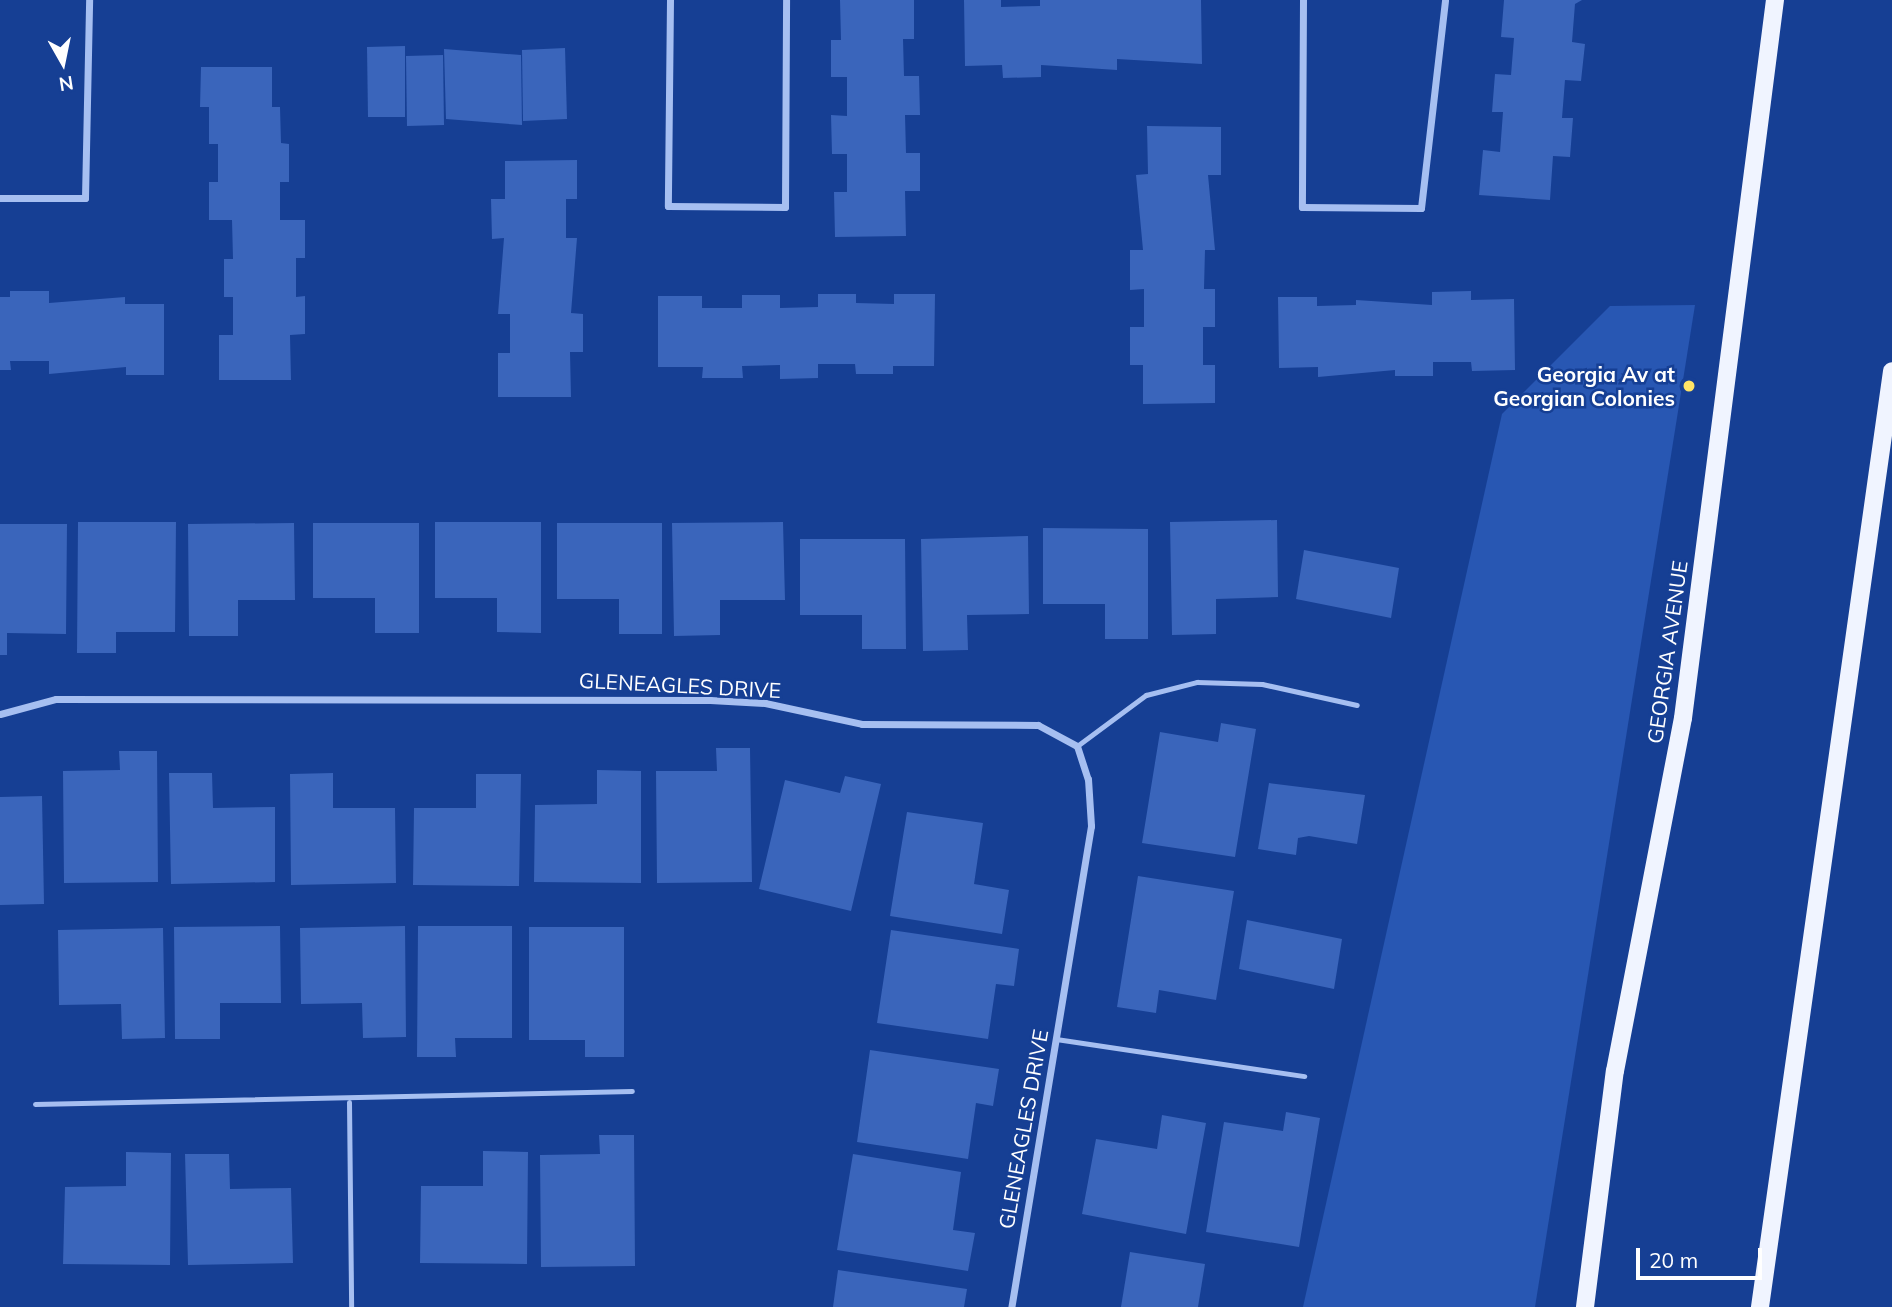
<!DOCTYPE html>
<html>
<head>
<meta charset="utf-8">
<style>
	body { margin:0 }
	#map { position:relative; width:1892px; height:1307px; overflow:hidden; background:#163f94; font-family:Mulish,sans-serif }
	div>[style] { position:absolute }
	.green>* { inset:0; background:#2857b3 }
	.building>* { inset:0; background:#3a65bb }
	.service>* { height:5px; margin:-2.5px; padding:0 2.5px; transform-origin:2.5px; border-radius:2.5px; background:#a6bff1 }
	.minor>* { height:7px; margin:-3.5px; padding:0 3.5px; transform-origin:3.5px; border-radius:3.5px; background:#a6bff1 }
	.primary>* { height:18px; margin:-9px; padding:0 9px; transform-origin:9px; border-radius:9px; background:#f0f4ff }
	.dots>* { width:19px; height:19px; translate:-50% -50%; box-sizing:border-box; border:4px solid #163f94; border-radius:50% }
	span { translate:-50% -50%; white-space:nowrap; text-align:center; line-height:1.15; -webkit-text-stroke:5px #163f94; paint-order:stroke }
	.poi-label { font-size:21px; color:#fff; font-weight:700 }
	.right { translate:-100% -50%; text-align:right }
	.street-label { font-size:21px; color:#fff }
	.north { position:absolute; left:28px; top:28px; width:70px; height:70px; -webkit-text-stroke:5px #163f94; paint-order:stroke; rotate:171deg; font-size:19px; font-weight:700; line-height:28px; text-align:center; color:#fff }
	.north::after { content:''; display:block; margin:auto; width:24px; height:32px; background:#fff; clip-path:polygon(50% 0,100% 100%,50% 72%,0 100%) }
	.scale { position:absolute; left:1636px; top:1248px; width:126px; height:32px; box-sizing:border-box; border:4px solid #fff; border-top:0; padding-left:9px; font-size:21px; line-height:24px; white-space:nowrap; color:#fff; -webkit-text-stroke:5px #163f94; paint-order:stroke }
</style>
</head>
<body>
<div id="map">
	<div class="green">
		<div style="clip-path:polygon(1695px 305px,1535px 1307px,1303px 1307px,1502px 414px,1610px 306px)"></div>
	</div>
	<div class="building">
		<div style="clip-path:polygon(840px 0,914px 0,914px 39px,903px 39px,904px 76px,919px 76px,920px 115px,905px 115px,906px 153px,920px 153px,920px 191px,905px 191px,906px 236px,835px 237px,834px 192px,847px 192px,847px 154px,832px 154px,831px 115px,847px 116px,847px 77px,831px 77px,831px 40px,841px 40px)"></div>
		<div style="clip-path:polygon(964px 0,1001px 0,1001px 7px,1040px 6px,1040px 0,1201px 0,1202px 64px,1117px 59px,1117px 70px,1041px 65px,1041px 77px,1003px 78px,1002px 65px,965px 66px)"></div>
		<div style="clip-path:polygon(1504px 0,1582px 0,1575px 4px,1572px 42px,1585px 44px,1581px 81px,1565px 80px,1562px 118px,1573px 118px,1570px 157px,1553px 156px,1550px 200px,1479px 195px,1483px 150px,1500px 152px,1503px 112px,1492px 112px,1495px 74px,1511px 75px,1514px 38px,1501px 37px)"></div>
		<div style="clip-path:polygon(405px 46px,405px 117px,368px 117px,367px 47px)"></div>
		<div style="clip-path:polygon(565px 48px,567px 119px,523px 121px,522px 50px)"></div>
		<div style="clip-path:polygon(444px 49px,521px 55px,522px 125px,446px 119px)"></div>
		<div style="clip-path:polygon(443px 55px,444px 125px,407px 126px,406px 56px)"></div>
		<div style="clip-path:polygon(201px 67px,272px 67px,272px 107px,280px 107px,281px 143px,289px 144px,289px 182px,280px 182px,280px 220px,305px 220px,305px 258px,296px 258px,296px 297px,305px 296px,305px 334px,290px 335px,291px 380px,219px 380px,219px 335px,233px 335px,233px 297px,224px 297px,224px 259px,233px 259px,232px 220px,209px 220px,209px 182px,218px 182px,218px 144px,209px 144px,209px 107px,200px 107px)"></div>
		<div style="clip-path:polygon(1147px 126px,1221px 127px,1221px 175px,1208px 175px,1215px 250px,1205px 250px,1204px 289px,1215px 289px,1215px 327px,1203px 327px,1203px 365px,1215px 365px,1215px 403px,1143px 404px,1143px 365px,1130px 365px,1130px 327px,1144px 327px,1144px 289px,1130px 290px,1130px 250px,1143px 250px,1136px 175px,1148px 174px)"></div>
		<div style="clip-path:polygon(577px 160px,577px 199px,566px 199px,566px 238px,577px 238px,571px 313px,583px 314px,583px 352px,570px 352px,571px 397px,498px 397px,498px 353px,510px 353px,510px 314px,498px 314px,504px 238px,492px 239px,491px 199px,505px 199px,505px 161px)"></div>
		<div style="clip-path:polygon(10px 291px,49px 291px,49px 303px,125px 297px,125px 304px,164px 304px,164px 375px,126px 375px,126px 367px,49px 374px,49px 361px,10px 361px,11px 370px,0 370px,0 297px,10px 297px)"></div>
		<div style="clip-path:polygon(1471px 291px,1471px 300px,1514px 299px,1515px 370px,1472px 371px,1471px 362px,1433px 362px,1433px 376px,1395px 376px,1395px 370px,1318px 377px,1318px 367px,1279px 368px,1278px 297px,1317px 297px,1317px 306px,1356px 305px,1356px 300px,1432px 305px,1432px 292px)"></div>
		<div style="clip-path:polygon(818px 294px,856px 294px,856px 303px,894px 304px,894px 294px,935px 294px,934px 366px,893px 366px,893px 374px,856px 374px,855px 364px,818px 364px,818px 378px,780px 379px,780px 365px,742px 366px,743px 378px,702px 378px,703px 367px,658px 367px,658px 296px,702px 296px,702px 308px,742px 308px,742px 295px,780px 295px,780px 308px,818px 307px)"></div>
		<div style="clip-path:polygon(1277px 520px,1278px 597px,1216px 599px,1216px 634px,1172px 635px,1170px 522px)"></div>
		<div style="clip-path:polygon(78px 522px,176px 522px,175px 632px,116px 632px,116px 653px,77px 653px)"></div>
		<div style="clip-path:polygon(435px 522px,541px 522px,541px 633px,497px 632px,497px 598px,435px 598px)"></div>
		<div style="clip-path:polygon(783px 522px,785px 600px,720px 600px,720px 635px,674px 636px,672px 523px)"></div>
		<div style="clip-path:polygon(294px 523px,295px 600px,238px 600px,238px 636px,189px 636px,188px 524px)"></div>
		<div style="clip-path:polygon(313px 523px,419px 523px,419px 633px,375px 633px,375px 598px,313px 598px)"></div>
		<div style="clip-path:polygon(557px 523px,662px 523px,662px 634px,619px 634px,619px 599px,557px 599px)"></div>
		<div style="clip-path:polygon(0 524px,67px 524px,66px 634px,7px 633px,7px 655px,0 655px)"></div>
		<div style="clip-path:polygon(1043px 528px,1148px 529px,1148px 639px,1105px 639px,1105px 604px,1043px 604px)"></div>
		<div style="clip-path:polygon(1028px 536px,1029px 614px,967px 615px,968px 650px,923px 651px,921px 539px)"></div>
		<div style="clip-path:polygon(800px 539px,905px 539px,906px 649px,862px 649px,862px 615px,800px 615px)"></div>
		<div style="clip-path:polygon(1304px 550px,1399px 568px,1391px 618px,1296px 599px)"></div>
		<div style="clip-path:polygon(1221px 723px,1256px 729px,1235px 857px,1142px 843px,1160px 732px,1218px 742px)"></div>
		<div style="clip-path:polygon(716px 748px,750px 748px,752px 882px,657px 883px,656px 771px,717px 771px)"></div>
		<div style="clip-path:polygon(119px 751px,157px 751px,158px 882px,64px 883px,63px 771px,120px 770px)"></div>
		<div style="clip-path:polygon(597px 770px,641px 771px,641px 883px,534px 882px,535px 805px,597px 804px)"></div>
		<div style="clip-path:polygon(169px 773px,212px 773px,213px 808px,275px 807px,275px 882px,171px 884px)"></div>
		<div style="clip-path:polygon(333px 773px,333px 808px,395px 808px,396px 883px,291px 885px,290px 774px)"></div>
		<div style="clip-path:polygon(476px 774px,521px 774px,519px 886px,413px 885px,414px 808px,476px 808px)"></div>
		<div style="clip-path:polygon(845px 776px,881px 784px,851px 911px,759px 889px,785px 780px,840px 793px)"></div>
		<div style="clip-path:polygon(1269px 783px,1365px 795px,1357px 844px,1309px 836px,1298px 838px,1296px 855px,1258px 849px)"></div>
		<div style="clip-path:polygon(42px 796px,44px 904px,0 905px,0 797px)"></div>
		<div style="clip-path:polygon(907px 812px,983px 823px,974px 884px,1009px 890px,1002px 934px,890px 916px)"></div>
		<div style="clip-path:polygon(1138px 876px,1234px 891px,1216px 1000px,1159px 990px,1156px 1013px,1117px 1007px)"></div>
		<div style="clip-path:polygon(1247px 920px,1342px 939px,1334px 989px,1239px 969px)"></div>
		<div style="clip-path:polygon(280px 926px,281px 1003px,220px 1003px,220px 1039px,175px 1039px,174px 927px)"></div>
		<div style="clip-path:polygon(405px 926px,406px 1037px,363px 1038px,362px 1003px,301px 1004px,300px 928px)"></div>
		<div style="clip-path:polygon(418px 926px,512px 926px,512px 1038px,455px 1038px,456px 1057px,417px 1057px)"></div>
		<div style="clip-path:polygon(529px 927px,624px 927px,624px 1057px,585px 1057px,585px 1040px,529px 1040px)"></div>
		<div style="clip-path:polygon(163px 928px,165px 1038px,122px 1039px,121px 1004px,59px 1005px,58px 930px)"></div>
		<div style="clip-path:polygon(891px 930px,1019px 949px,1014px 986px,996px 984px,988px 1039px,877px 1023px)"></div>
		<div style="clip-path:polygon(870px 1050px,999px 1069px,993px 1106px,976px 1103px,968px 1159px,857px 1142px)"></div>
		<div style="clip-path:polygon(1286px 1112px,1320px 1118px,1299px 1247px,1206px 1232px,1224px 1122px,1283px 1131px)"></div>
		<div style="clip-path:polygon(1162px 1115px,1206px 1123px,1186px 1234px,1082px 1214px,1096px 1139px,1157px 1149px)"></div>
		<div style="clip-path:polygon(599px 1135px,634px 1135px,635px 1266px,541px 1267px,540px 1155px,600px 1154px)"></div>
		<div style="clip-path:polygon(483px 1151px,528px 1152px,527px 1264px,420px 1263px,421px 1186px,483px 1186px)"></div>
		<div style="clip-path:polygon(126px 1152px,171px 1153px,170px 1265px,63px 1264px,65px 1187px,126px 1186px)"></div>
		<div style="clip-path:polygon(185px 1154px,229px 1154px,230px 1189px,291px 1188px,293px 1263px,188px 1265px)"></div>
		<div style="clip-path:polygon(853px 1154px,961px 1172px,953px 1230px,975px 1233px,968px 1271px,837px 1250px)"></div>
		<div style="clip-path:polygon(1130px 1252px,1205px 1264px,1198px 1307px,1121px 1307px)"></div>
		<div style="clip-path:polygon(838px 1270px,967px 1289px,964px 1307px,833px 1307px)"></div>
	</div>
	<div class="service">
		<div style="left:1077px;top:746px;width:86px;rotate:-36.5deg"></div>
		<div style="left:1146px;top:695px;width:53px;rotate:-14.3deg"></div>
		<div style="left:1197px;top:682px;width:65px;rotate:1.8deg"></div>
		<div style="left:1262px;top:684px;width:97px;rotate:12.5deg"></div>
		<div style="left:1056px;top:1039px;width:251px;rotate:8.5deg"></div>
		<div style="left:349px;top:1102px;width:205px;rotate:89.4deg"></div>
		<div style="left:35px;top:1104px;width:597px;rotate:-1.25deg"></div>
	</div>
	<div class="minor">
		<div style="left:670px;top:0;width:206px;rotate:90.6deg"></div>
		<div style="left:668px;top:206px;width:117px;rotate:0.5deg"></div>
		<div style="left:785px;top:207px;width:207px;rotate:-89.7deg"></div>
		<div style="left:1303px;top:0;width:207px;rotate:90.3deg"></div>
		<div style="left:1302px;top:207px;width:119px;rotate:0.5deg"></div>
		<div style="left:1421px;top:208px;width:209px;rotate:-83.4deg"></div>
		<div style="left:0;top:198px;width:85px"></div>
		<div style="left:85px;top:198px;width:198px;rotate:-88.8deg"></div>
		<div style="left:0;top:714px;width:58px;rotate:-15deg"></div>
		<div style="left:56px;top:699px;width:654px;rotate:0.09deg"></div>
		<div style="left:710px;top:700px;width:55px;rotate:3.1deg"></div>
		<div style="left:765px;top:703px;width:99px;rotate:12.2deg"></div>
		<div style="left:862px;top:724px;width:176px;rotate:0.3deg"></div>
		<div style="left:1038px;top:725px;width:44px;rotate:28.3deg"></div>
		<div style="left:1077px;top:746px;width:35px;rotate:72deg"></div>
		<div style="left:1088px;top:779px;width:47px;rotate:86.3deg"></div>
		<div style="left:1091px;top:826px;width:488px;rotate:99.4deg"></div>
	</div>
	<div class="primary">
		<div style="left:1585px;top:1307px;width:238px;rotate:-82.8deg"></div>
		<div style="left:1615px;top:1071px;width:359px;rotate:-79.1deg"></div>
		<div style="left:1683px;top:718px;width:724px;rotate:-82.7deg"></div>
		<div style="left:1760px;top:1307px;width:945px;rotate:-81.97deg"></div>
	</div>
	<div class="dots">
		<div style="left:1689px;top:386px;background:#ffe466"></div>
	</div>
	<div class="poi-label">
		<span class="right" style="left:1675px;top:386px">Georgia Av at<br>Georgian Colonies</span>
	</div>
	<div class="street-label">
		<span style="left:1667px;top:652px;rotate:-82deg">GEORGIA AVENUE</span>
		<span style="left:680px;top:685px;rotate:3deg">GLENEAGLES DRIVE</span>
		<span style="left:1023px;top:1129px;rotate:-80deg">GLENEAGLES DRIVE</span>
	</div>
	<div class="north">N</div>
	<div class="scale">20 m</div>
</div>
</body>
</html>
